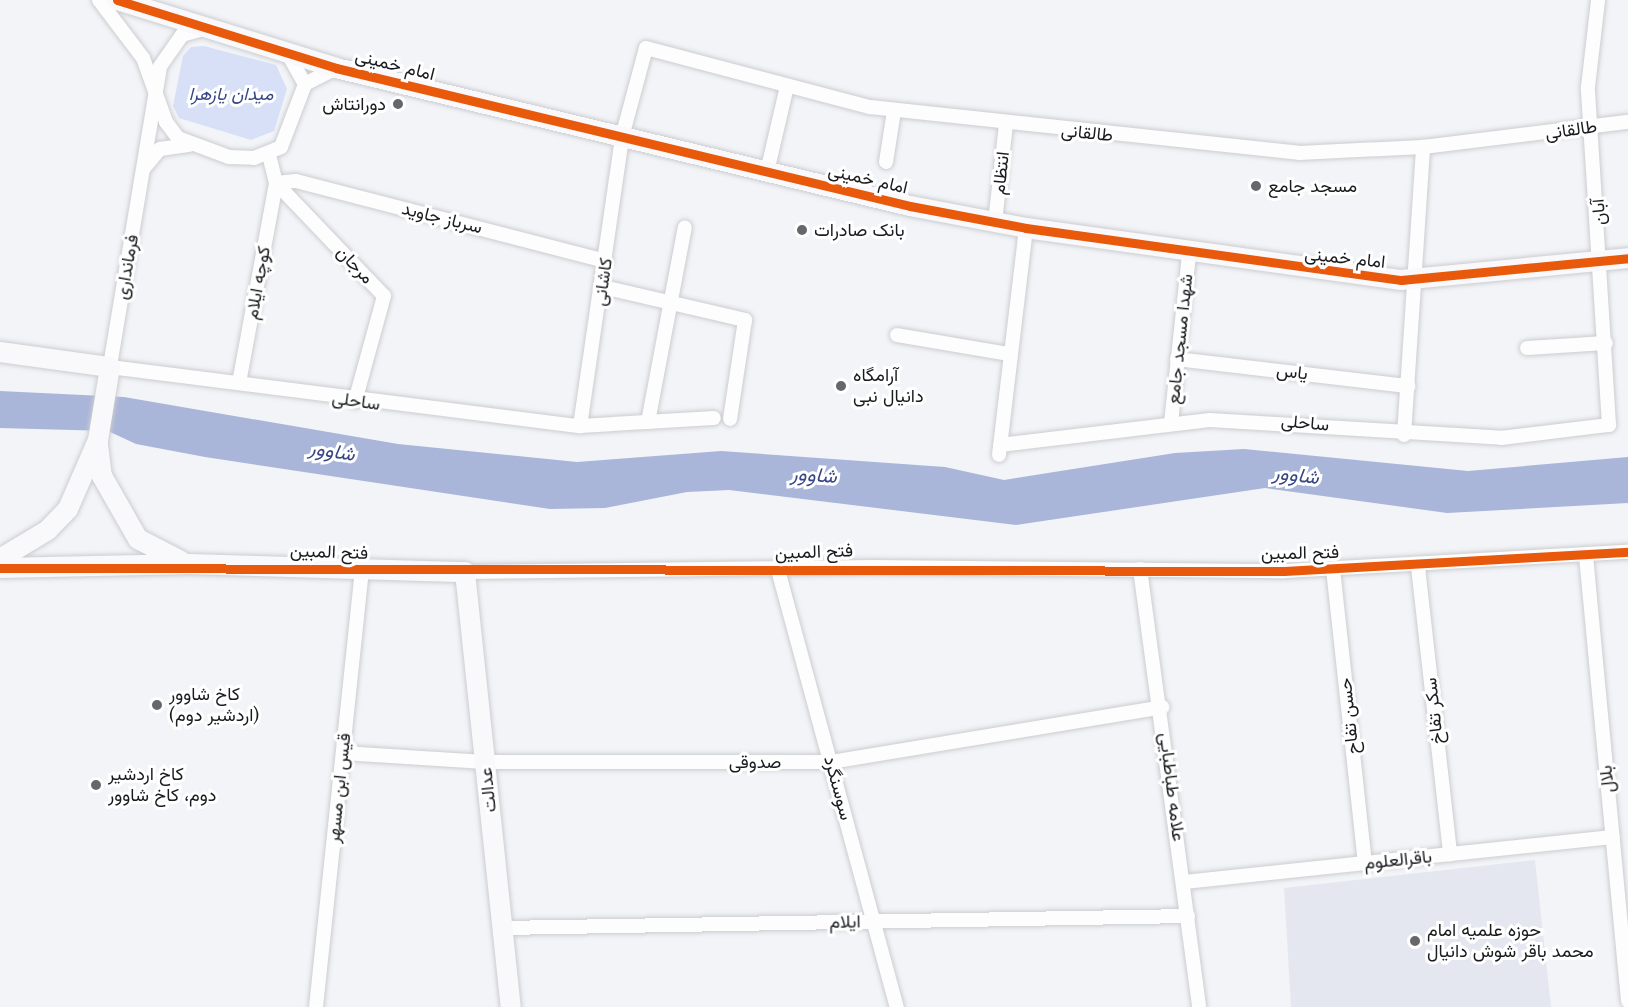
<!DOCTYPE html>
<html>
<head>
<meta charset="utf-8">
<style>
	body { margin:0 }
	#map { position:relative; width:1628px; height:1007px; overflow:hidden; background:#f2f4f8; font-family:"Libre Baskerville",Vazirmatn,serif }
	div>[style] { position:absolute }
	.built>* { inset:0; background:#e4e7f0 }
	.green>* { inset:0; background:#d8e0f7 }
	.water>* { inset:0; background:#a9b6d9 }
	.roads { filter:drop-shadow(0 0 2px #cccdd0) drop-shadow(0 0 2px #cccdd0) }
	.street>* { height:14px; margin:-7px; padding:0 7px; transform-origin:7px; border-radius:7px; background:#fdfdfe }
	.secondary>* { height:20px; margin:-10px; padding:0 10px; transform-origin:10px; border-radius:10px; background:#f9f9fb }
	.cycleway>* { height:9px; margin:-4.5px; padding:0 4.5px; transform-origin:4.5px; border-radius:4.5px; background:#e8590c }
	.dots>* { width:16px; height:16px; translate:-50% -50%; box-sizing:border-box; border:3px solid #fff; border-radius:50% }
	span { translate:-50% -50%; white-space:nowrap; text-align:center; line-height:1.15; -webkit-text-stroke:6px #fff; paint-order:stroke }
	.street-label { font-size:18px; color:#1a1b1e }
	.park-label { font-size:18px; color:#374786; font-style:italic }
	.poi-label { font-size:18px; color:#1a1b1e }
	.right { translate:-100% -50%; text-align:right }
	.left { translate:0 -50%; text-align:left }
	.water-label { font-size:20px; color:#364685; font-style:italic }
</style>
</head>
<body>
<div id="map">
	<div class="built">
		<div style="clip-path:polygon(1535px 860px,1551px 1007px,1291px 1007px,1284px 888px)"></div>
	</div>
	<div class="green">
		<div style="clip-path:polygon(204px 46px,276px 65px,287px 89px,274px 131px,251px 140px,179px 118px,173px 106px,183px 56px,191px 47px)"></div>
	</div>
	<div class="water">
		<div style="clip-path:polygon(0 391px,124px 397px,398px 444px,577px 462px,721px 451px,945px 467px,1004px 480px,1175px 453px,1244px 449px,1468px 471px,1628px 457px,1628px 503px,1447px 513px,1265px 488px,1016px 525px,729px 490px,687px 492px,605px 508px,550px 509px,205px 457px,136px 444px,108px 431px,0 428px)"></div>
	</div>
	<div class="roads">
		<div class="street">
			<div style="left:99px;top:0;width:73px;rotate:52.8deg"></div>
			<div style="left:143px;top:58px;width:68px;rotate:70.2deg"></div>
			<div style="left:166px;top:122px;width:20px;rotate:53deg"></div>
			<div style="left:178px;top:138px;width:54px;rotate:20.4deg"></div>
			<div style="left:229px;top:157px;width:25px;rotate:2deg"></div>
			<div style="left:254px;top:158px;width:29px;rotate:-22deg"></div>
			<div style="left:281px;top:147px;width:67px;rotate:-69.1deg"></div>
			<div style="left:305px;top:84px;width:35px;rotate:-27deg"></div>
			<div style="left:203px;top:29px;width:22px;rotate:164deg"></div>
			<div style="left:182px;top:35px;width:39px;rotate:125deg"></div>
			<div style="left:160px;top:67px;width:304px;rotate:99.5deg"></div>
			<div style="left:110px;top:367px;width:474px;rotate:7.2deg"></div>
			<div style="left:580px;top:426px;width:134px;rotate:-3.4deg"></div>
			<div style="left:287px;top:52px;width:37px;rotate:61deg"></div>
			<div style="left:886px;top:162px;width:52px;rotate:-81.1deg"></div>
			<div style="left:144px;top:168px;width:25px;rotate:-50deg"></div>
			<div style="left:160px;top:149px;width:30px;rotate:-8deg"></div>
			<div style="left:767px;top:172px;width:88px;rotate:-76.9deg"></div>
			<div style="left:276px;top:183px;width:20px;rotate:-6deg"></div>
			<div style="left:296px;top:181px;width:320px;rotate:14.5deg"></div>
			<div style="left:276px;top:183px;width:156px;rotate:46.3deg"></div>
			<div style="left:384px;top:296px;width:109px;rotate:105.4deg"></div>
			<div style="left:995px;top:222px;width:99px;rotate:-83.6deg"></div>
			<div style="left:603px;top:287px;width:146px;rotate:13.1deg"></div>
			<div style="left:745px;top:320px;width:100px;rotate:98.6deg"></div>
			<div style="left:897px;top:335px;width:113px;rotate:9.7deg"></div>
			<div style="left:1527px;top:348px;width:79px;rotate:-3.6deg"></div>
			<div style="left:1177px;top:359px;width:233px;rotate:6.7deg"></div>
			<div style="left:239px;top:383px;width:203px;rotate:-79.5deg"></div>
			<div style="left:276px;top:183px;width:29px;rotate:-104deg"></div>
			<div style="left:648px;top:422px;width:198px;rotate:-79.3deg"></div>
			<div style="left:1171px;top:423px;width:170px;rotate:-83.9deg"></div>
			<div style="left:580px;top:426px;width:292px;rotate:-81.7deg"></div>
			<div style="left:622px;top:137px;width:92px;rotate:-74.9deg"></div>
			<div style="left:646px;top:48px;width:232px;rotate:14.8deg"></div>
			<div style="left:870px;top:107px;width:431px;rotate:6.1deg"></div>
			<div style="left:1299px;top:153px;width:124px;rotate:-2.8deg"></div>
			<div style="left:1423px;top:147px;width:207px;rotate:-7deg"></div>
			<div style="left:1404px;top:435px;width:289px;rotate:-86.2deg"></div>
			<div style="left:1000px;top:445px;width:211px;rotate:-6.8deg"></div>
			<div style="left:1210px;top:420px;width:292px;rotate:3.5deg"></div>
			<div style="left:1501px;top:438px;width:109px;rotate:-6.9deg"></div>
			<div style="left:1609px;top:425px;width:339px;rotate:-93.6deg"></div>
			<div style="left:1588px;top:87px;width:88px;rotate:-83.4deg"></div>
			<div style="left:999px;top:455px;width:229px;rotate:-83.2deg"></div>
			<div style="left:1586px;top:556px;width:447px;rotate:84.6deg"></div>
			<div style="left:1418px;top:567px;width:289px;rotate:83.6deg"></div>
			<div style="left:1140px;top:569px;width:442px;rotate:82.3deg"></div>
			<div style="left:1333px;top:569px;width:296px;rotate:83.8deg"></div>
			<div style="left:778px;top:570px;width:453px;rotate:74.8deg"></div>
			<div style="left:465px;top:572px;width:409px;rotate:-0.7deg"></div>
			<div style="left:874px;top:567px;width:410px;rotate:0.6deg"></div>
			<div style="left:1284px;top:571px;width:345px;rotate:-3.2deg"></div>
			<div style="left:343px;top:753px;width:142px;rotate:3.6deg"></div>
			<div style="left:485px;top:762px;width:346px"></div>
			<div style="left:831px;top:762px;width:336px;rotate:-9.4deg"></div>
			<div style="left:1184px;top:882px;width:431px;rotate:-6deg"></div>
			<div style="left:502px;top:928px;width:686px;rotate:-1deg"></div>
			<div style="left:316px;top:1007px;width:440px;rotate:-84deg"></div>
		</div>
		<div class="secondary">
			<div style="left:117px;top:0;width:229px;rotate:17.2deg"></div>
			<div style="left:336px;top:68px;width:590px;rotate:13.52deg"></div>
			<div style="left:910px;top:206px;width:118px;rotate:10.7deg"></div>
			<div style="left:1026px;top:228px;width:379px;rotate:7.9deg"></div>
			<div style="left:1401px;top:280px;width:228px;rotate:-5.5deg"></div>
			<div style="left:0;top:352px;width:111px;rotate:7.8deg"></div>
			<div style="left:110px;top:367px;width:74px;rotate:99.3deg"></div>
			<div style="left:98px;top:440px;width:75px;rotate:113.5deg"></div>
			<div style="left:68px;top:509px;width:29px;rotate:134deg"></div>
			<div style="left:48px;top:530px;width:56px;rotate:148.9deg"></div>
			<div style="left:98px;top:445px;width:31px;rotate:83deg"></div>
			<div style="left:102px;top:476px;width:73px;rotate:60.3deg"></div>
			<div style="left:138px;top:539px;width:48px;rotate:27.1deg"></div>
			<div style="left:0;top:568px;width:190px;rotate:-1.2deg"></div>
			<div style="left:190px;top:564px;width:275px;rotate:1.7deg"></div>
			<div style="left:465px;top:572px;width:437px;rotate:84deg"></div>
		</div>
	</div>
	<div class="cycleway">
		<div style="left:117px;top:0;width:229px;rotate:17.2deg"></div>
		<div style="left:336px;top:68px;width:590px;rotate:13.52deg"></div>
		<div style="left:910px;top:206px;width:118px;rotate:10.7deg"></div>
		<div style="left:1026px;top:228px;width:379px;rotate:7.9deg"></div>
		<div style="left:1401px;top:280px;width:228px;rotate:-5.5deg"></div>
		<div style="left:0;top:568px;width:1284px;rotate:0.13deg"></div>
		<div style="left:1284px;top:571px;width:345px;rotate:-3.2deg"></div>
	</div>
	<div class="dots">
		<div style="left:398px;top:104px;background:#66676a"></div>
		<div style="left:1256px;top:186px;background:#66676a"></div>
		<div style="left:802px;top:230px;background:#66676a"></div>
		<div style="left:841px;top:386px;background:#66676a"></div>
		<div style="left:157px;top:705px;background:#66676a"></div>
		<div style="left:96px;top:785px;background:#66676a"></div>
		<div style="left:1415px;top:941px;background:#66676a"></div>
	</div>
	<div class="street-label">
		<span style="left:395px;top:65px;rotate:14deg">امام خمینی</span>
		<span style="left:1571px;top:130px;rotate:-8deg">طالقانی</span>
		<span style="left:1087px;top:133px;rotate:6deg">طالقانی</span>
		<span style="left:1001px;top:173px;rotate:-84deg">انتظام</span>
		<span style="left:868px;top:179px;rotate:13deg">امام خمینی</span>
		<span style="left:1599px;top:212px;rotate:-95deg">آبان</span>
		<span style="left:442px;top:218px;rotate:14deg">سرباز جاوید</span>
		<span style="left:1345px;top:258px;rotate:6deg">امام خمینی</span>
		<span style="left:355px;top:265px;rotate:46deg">مرجان</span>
		<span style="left:127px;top:267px;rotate:-80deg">فرمانداری</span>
		<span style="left:603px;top:282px;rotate:-82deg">کاشانی</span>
		<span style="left:258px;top:283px;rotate:-80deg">کوچه ایلام</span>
		<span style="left:1180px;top:339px;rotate:-84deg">شهدا مسجد جامع</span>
		<span style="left:1292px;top:372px;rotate:7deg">یاس</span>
		<span style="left:356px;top:401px;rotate:8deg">ساحلی</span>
		<span style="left:1305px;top:423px;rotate:5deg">ساحلی</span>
		<span style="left:329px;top:552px;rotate:2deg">فتح المبین</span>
		<span style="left:814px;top:552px;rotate:-2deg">فتح المبین</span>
		<span style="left:1300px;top:553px;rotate:-1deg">فتح المبین</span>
		<span style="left:1434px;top:711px;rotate:-96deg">سکر تفاخ</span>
		<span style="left:1349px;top:716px;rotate:-96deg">حسن تفاح</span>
		<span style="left:755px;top:762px">صدوقی</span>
		<span style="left:1607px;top:779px;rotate:-96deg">بلال</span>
		<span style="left:1172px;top:787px;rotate:83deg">علامه طباطبایی</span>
		<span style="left:339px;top:788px;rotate:-84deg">قیس ابن مسهر</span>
		<span style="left:838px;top:788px;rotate:75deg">سوسنگرد</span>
		<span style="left:488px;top:790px;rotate:-96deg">عدالت</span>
		<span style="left:1398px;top:860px;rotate:-6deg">باقرالعلوم</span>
		<span style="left:845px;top:922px;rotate:-1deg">ایلام</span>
	</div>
	<div class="park-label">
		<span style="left:231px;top:94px">میدان یازهرا</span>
	</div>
	<div class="poi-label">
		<span class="right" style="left:386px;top:104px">دورانتاش</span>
		<span class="left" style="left:1268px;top:186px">مسجد جامع</span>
		<span class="left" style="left:814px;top:230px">بانک صادرات</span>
		<span class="left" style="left:853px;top:386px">آرامگاه<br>دانیال نبی</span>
		<span class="left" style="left:169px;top:705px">کاخ شاوور<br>(اردشیر دوم)</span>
		<span class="left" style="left:108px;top:785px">کاخ اردشیر<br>دوم، کاخ شاوور</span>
		<span class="left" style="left:1427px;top:941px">حوزه علمیه امام<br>محمد باقر شوش دانیال</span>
	</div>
	<div class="water-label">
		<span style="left:332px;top:451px;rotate:9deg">شاوور</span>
		<span style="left:814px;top:475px;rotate:4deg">شاوور</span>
		<span style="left:1296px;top:475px;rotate:7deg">شاوور</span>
	</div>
</div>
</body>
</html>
